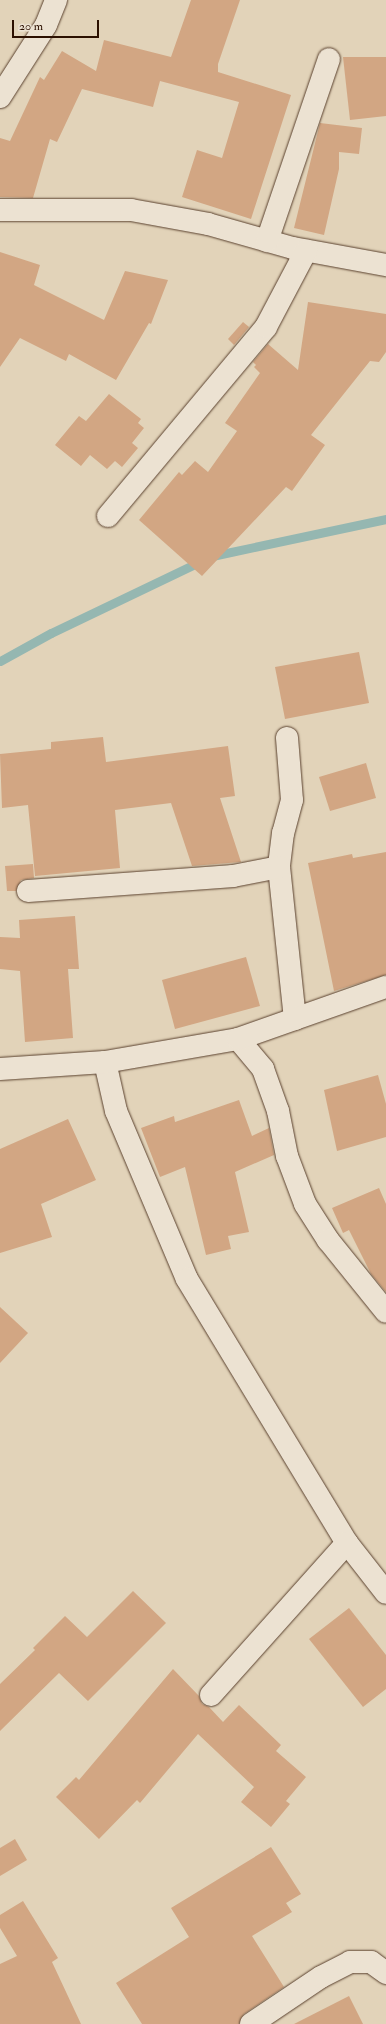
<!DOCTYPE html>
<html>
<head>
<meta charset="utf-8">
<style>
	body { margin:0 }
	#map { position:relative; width:386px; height:2024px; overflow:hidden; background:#e2d3b9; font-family:"IM FELL Double Pica",serif }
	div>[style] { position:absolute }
	.stream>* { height:9px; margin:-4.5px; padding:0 4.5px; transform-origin:4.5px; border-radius:4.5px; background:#95b7b1 }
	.building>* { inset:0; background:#d2a683 }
	.roads { filter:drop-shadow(0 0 1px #5a412e) drop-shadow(0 0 1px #5a412e) }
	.minor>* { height:22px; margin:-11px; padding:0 11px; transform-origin:11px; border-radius:11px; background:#ece2d2 }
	span { translate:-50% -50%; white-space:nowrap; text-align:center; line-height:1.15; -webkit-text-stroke:3px #ece2d2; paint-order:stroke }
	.scale { position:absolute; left:12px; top:20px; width:87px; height:18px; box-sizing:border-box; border:2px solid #2c1000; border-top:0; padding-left:5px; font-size:12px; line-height:14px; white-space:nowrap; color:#2c1000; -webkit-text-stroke:3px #ece2d2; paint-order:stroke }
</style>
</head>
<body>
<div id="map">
	<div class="stream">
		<div style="left:212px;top:556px;width:178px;rotate:-12deg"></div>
		<div style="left:0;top:661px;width:58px;rotate:-28.8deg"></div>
		<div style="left:51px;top:633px;width:166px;rotate:-25.6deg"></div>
	</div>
	<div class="building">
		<div style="clip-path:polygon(191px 0,240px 0,218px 64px,218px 72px,291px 95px,251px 219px,182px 197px,197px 150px,222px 158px,239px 102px,160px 81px,153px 107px,82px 89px,57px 142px,50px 139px,33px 198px,0 197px,0 138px,10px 141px,40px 77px,44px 80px,62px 51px,96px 71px,104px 40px,171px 57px)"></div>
		<div style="clip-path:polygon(343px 57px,386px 57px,386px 116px,350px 120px)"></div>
		<div style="clip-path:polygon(320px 123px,362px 128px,359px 154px,339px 152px,339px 169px,324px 235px,294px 228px)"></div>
		<div style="clip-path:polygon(0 252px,40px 265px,34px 285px,104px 320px,125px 271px,168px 280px,151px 324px,149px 323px,116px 380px,69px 354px,66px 361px,20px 338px,0 367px)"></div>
		<div style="clip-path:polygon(308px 302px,386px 314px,386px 352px,379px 362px,370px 361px,311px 435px,325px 445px,292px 491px,286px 487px,202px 576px,139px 520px,179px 472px,182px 475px,195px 461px,208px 472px,237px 431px,225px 423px,260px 373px,254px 367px,256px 365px,253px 362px,268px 344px,298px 370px)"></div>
		<div style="clip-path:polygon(243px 322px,249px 327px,234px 345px,228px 339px)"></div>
		<div style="clip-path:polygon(109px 394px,141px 419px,138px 423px,144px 428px,132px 443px,138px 448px,122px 467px,115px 461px,107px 469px,90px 455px,81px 466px,55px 445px,79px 416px,86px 421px)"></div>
		<div style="clip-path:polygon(359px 652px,369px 703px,285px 719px,275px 667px)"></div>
		<div style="clip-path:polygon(103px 737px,106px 762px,228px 746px,235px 796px,220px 798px,241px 862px,192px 866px,171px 803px,115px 810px,120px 868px,35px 876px,28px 805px,2px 808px,0 754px,51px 749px,51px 742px)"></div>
		<div style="clip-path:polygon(366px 763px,376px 798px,330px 811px,319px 777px)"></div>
		<div style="clip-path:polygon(386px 852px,386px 975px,334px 991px,308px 863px,352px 854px,353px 858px)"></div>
		<div style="clip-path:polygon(33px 864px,34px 878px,21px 880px,16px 891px,7px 891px,5px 866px)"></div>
		<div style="clip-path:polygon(75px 916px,79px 969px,68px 969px,73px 1038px,25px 1042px,20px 971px,0 969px,0 937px,20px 938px,19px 920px)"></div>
		<div style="clip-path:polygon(246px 957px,260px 1006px,175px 1029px,162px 980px)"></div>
		<div style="clip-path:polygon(378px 1075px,386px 1104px,386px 1137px,337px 1151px,324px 1090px)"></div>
		<div style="clip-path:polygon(239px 1100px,252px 1136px,269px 1128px,274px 1155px,235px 1172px,249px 1232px,228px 1236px,231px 1249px,206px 1255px,185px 1167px,160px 1177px,141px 1128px,174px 1116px,175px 1122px)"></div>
		<div style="clip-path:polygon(68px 1119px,96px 1180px,41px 1204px,52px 1237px,0 1253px,0 1149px)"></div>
		<div style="clip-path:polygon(379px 1188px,386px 1204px,386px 1292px,371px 1274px,349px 1230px,343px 1233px,332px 1208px)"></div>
		<div style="clip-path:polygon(0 1307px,28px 1333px,0 1363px)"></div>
		<div style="clip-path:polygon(133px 1591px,166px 1623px,88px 1701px,59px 1673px,0 1731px,0 1684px,35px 1650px,33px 1648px,65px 1616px,87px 1637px)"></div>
		<div style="clip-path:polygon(349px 1608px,386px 1655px,386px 1689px,363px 1707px,309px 1639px)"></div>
		<div style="clip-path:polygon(173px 1669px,199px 1696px,202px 1704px,209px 1707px,223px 1722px,239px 1705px,281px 1745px,276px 1751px,306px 1777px,286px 1801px,290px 1804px,271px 1827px,241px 1802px,254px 1787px,198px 1734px,140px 1803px,137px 1800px,99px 1839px,56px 1797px,76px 1777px,79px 1780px)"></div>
		<div style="clip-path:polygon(15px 1839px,27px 1860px,0 1876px,0 1848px)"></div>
		<div style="clip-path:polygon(271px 1847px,301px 1894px,286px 1903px,292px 1912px,252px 1936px,284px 1987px,244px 2014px,239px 2024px,142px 2024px,116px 1983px,189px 1937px,171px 1908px)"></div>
		<div style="clip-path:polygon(23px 1901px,58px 1958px,52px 1962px,81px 2024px,0 2024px,0 1964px,17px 1956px,0 1928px,0 1915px)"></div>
		<div style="clip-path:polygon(349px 1996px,363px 2024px,294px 2024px)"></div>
	</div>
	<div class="roads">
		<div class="minor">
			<div style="left:0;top:97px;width:85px;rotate:-57.4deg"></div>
			<div style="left:46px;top:25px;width:27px;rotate:-68deg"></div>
			<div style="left:0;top:210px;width:131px"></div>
			<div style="left:131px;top:210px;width:78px;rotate:10.3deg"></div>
			<div style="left:208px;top:224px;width:88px;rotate:15.8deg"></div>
			<div style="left:293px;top:248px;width:95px;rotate:10.4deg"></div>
			<div style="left:267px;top:241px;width:192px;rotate:-71.2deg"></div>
			<div style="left:108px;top:516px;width:246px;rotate:-50.1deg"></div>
			<div style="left:266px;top:327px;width:86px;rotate:-62.2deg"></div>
			<div style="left:287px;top:738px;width:62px;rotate:85.4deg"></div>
			<div style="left:292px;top:800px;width:34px;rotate:105deg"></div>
			<div style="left:283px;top:833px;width:34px;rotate:97deg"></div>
			<div style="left:279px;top:867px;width:153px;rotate:84deg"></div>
			<div style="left:28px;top:891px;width:206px;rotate:-4.2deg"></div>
			<div style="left:233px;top:876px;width:47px;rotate:-11.1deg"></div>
			<div style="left:238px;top:1039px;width:39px;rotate:50deg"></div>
			<div style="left:263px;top:1069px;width:45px;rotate:70.3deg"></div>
			<div style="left:278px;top:1111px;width:46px;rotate:78.7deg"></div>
			<div style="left:287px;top:1156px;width:51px;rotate:69.4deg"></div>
			<div style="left:305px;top:1204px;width:43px;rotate:57.4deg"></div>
			<div style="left:328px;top:1240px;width:92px;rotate:51.1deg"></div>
			<div style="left:105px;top:1062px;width:50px;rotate:77.3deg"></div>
			<div style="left:116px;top:1111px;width:182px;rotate:67.1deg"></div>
			<div style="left:187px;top:1279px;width:309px;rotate:58.8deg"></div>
			<div style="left:347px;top:1543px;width:63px;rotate:52deg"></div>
			<div style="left:0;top:1069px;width:105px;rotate:-3.8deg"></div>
			<div style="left:105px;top:1062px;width:135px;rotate:-9.8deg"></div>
			<div style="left:238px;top:1039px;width:157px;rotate:-19.4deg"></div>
			<div style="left:211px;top:1695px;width:204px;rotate:-48.2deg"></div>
			<div style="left:251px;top:2024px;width:84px;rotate:-33.9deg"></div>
			<div style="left:321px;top:1977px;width:33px;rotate:-27deg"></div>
			<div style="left:350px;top:1962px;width:21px"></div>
			<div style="left:371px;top:1962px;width:19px;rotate:36deg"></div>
		</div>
	</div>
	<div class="scale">20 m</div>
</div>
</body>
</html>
